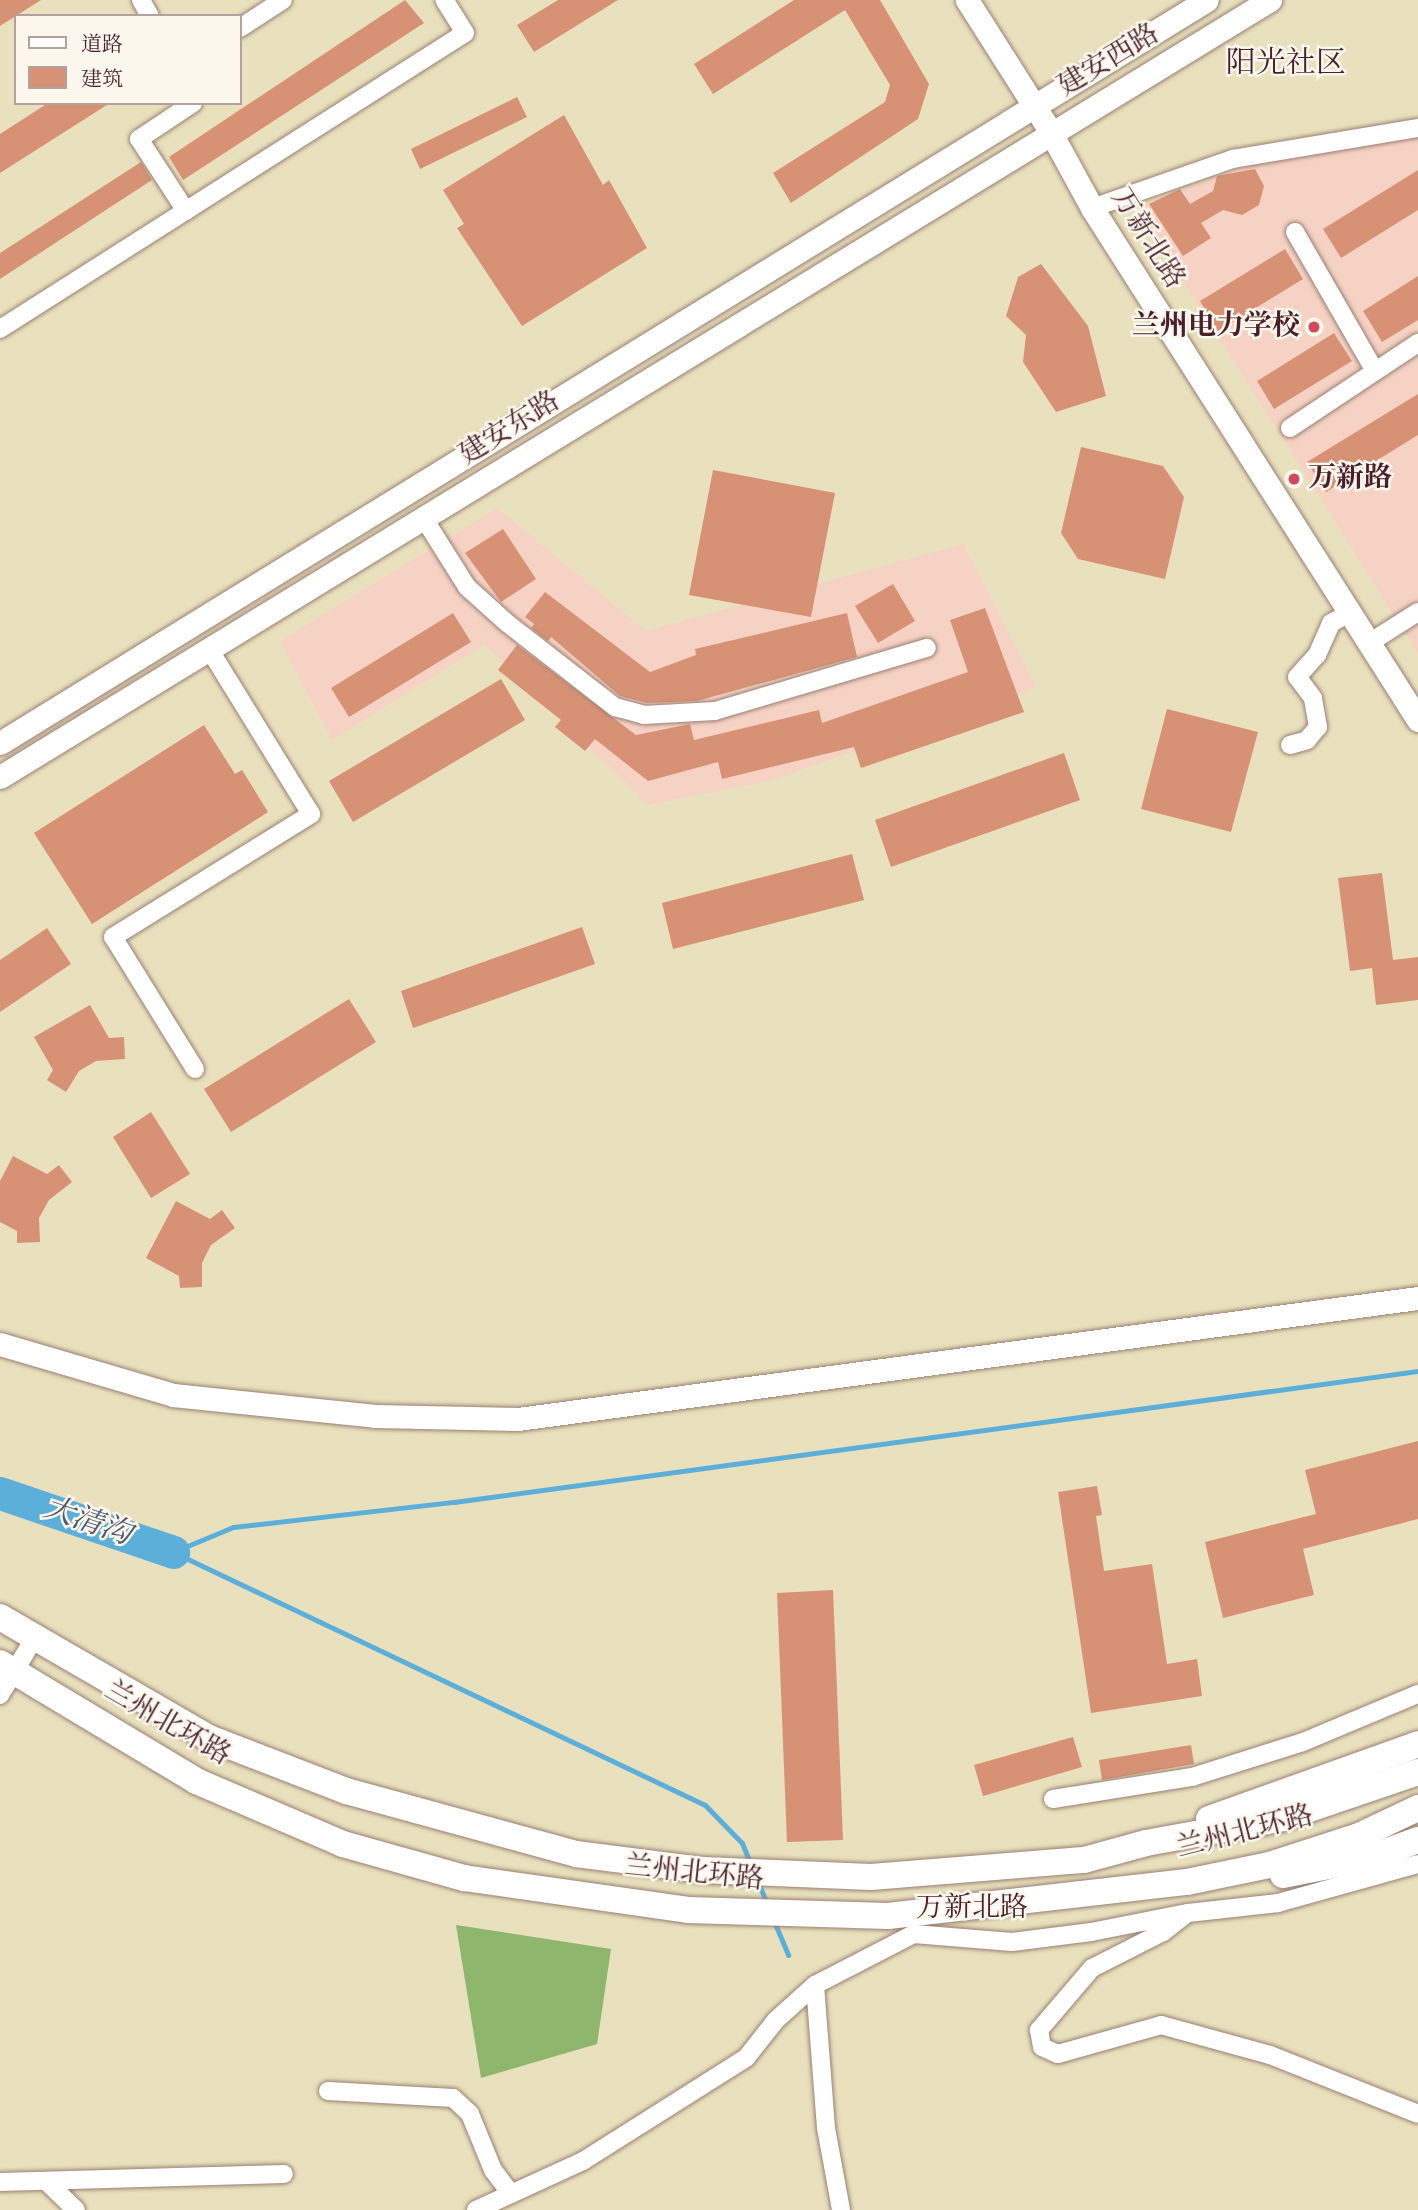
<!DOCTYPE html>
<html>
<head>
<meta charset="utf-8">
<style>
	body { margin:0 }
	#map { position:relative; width:1418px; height:2210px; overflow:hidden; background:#e9e1bd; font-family:"Old Standard TT","Noto Serif SC",serif }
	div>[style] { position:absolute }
	.built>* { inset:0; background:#f6d2c4 }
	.forest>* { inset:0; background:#8eb76d }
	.stream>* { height:5px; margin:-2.5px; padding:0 2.5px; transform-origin:2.5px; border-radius:2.5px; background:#5cafd8 }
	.river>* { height:33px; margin:-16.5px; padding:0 16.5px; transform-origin:16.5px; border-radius:16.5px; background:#5cafd8 }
	.building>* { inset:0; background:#d79275 }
	.roads { filter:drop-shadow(0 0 2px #9a8074) drop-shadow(0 0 2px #9a8074) }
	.minor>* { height:18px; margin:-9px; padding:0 9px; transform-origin:9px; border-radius:9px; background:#fff }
	.major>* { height:23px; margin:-11.5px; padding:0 11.5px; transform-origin:11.5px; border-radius:11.5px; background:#fff }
	.highway>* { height:26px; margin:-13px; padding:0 13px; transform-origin:13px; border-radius:13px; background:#fff }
	.dots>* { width:19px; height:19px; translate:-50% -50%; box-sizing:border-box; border:4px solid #fbf7ec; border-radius:50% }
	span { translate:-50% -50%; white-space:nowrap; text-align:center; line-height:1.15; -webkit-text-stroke:5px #fbf7ec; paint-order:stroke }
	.street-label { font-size:28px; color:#4a1f2b }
	.poi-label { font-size:28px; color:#4a1f2b; font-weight:700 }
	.right { translate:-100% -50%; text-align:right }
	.left { translate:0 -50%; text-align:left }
	.neighbourhood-label { font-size:30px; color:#4a1f2b }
	.water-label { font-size:30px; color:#515970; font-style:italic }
	.legend { position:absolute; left:14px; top:14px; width:228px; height:91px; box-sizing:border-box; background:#fbf7ec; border:2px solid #b4a19f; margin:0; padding:9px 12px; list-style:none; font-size:21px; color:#4a1f2b }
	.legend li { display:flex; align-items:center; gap:14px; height:35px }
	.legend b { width:35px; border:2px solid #b4a19f }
</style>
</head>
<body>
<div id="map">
	<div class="built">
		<div style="clip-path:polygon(1418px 128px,1418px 653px,1137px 208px,1284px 151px)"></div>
		<div style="clip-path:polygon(497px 508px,646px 631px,963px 544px,1036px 687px,773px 780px,648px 805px,485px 644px,332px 740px,280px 641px)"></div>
	</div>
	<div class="forest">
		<div style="clip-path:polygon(456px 1925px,611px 1949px,597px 2044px,481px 2078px)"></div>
	</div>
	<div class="stream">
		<div style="left:173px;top:1552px;width:65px;rotate:-22.6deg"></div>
		<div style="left:233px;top:1527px;width:222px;rotate:-6.5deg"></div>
		<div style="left:454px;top:1502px;width:973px;rotate:-7.74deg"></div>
		<div style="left:173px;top:1552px;width:589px;rotate:25.43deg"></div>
		<div style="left:705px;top:1805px;width:53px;rotate:45.8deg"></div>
		<div style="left:742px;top:1843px;width:24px;rotate:68deg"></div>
		<div style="left:757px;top:1880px;width:26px;rotate:67deg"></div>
		<div style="left:773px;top:1919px;width:39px;rotate:67deg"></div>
	</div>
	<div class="river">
		<div style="left:0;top:1493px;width:183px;rotate:18.8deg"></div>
	</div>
	<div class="building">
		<div style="clip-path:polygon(0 0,41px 0,0 26px)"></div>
		<div style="clip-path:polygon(405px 0,424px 23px,183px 180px,169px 157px)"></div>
		<div style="clip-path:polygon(558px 0,618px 0,534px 52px,517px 25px)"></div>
		<div style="clip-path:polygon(794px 0,880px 0,929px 84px,918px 119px,791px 203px,773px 173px,885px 102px,890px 85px,845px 10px,713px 94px,694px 64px)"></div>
		<div style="clip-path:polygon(517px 97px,527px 117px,420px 169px,411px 149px)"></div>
		<div style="clip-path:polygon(48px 103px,110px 103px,0 173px,0 134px)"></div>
		<div style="clip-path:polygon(564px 115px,603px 185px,609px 180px,647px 248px,522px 326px,457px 228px,464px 224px,443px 190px)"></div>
		<div style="clip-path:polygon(141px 162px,152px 180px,0 279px,0 253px)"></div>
		<div style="clip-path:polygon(1255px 169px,1264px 186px,1259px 205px,1242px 215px,1223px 210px,1201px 223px,1211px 238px,1183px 256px,1149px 204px,1180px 189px,1190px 204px,1213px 191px,1217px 176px)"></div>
		<div style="clip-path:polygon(1418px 170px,1418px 210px,1341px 258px,1323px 229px)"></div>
		<div style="clip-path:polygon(1285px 249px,1303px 279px,1218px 331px,1200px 301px)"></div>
		<div style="clip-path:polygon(1041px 264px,1088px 326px,1106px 396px,1056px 412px,1023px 362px,1026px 335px,1006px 316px,1018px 277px)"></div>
		<div style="clip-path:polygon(1418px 276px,1418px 320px,1382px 342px,1363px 311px)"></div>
		<div style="clip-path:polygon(1334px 333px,1352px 361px,1274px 409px,1257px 381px)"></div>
		<div style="clip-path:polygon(1418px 394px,1418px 435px,1326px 492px,1307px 462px)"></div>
		<div style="clip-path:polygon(1081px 447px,1163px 466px,1184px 497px,1165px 579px,1078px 559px,1061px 533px)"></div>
		<div style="clip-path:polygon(713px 470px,835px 493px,811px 617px,689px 595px)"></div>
		<div style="clip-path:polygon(503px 529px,536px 579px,501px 602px,465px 553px)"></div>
		<div style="clip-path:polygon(893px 584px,915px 621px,878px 643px,855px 606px)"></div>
		<div style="clip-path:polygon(545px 592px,650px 672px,696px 655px,695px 649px,847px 613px,857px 657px,697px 701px,647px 703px,620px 696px,551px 637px,548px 641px,531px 628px,534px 624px,525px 617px)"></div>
		<div style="clip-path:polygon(985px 608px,1024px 712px,861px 768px,854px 747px,722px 779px,718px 762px,648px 781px,595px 739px,585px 751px,555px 727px,561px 720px,498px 670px,517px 645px,636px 735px,690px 724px,694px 740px,819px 710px,822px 723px,968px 672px,950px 620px)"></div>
		<div style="clip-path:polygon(453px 613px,471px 642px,349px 717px,331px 688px)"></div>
		<div style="clip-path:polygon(501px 679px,525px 720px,353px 822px,329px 781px)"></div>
		<div style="clip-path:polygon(1167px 709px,1258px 732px,1231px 832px,1141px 809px)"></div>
		<div style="clip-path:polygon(204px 725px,235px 774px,242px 770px,268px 812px,92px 924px,34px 833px)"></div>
		<div style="clip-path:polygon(1064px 753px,1080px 800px,891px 867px,875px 820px)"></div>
		<div style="clip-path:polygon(852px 854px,864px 900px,673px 949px,662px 903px)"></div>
		<div style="clip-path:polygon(1382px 873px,1393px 960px,1418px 957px,1418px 1000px,1376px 1005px,1372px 968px,1350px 971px,1338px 878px)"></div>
		<div style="clip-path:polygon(582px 927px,595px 964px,413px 1028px,401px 991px)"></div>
		<div style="clip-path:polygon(47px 928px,71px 964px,0 1012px,0 960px)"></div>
		<div style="clip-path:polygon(349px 999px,376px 1042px,231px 1132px,204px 1089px)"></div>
		<div style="clip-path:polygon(90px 1005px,109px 1038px,124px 1037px,125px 1059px,96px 1061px,79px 1071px,66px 1092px,47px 1080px,53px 1070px,34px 1037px)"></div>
		<div style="clip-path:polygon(151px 1112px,190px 1174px,151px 1198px,113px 1137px)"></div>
		<div style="clip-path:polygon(13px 1156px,47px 1174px,59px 1165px,72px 1182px,49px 1200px,39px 1218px,40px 1242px,17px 1243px,17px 1231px,0 1222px,0 1181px)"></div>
		<div style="clip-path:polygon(176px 1201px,210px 1219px,222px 1210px,235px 1228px,211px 1245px,202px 1263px,202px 1287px,180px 1288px,179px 1276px,146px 1258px)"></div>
		<div style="clip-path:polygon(1418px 1441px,1418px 1519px,1303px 1549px,1314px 1595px,1223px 1618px,1205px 1542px,1316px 1514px,1305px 1470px)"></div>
		<div style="clip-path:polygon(1097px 1486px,1102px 1515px,1096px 1516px,1104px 1571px,1152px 1564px,1167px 1664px,1197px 1659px,1202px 1696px,1091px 1713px,1058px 1492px)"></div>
		<div style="clip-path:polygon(833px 1590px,843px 1840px,787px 1842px,777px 1593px)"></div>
		<div style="clip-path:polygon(1073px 1737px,1082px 1767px,983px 1796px,974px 1765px)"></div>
		<div style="clip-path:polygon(1191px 1745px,1194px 1764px,1102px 1780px,1099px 1760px)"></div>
	</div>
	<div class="roads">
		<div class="minor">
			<div style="left:141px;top:0;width:18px;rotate:61deg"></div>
			<div style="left:240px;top:28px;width:51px;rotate:-33.1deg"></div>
			<div style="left:1092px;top:208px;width:149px;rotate:-19.2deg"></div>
			<div style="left:1233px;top:159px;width:188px;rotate:-9.5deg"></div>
			<div style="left:186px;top:211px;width:86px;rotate:-123.1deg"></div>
			<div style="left:139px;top:139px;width:65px;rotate:-33.7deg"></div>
			<div style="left:1295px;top:232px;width:160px;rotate:60.1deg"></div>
			<div style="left:0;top:329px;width:551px;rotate:-32.48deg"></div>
			<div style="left:465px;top:33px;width:39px;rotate:-122deg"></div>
			<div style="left:1290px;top:428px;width:154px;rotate:-33.6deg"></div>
			<div style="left:423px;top:517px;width:83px;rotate:57.8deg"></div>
			<div style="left:467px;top:587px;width:54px;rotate:42deg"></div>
			<div style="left:507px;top:623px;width:137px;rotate:37.9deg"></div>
			<div style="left:615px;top:707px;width:30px;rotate:15deg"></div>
			<div style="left:644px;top:715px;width:71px;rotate:-3.2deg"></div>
			<div style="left:715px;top:711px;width:221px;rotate:-16.6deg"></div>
			<div style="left:1369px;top:643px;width:58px;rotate:-32.3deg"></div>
			<div style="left:1290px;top:745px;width:18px;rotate:-16deg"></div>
			<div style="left:1307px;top:740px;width:17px;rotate:-50deg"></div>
			<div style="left:1318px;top:727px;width:29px;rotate:-100deg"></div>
			<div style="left:1313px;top:698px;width:26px;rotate:-127deg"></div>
			<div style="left:1297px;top:677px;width:30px;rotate:-48deg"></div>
			<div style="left:1317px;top:655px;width:35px;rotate:-66deg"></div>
			<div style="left:1331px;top:623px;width:21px;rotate:-28deg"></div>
			<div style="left:195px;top:1069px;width:155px;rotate:-121.8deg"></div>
			<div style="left:113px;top:937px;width:233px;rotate:-31.8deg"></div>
			<div style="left:311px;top:814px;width:194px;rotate:-121.7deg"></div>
			<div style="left:0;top:1695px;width:68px;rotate:-58.9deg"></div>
			<div style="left:1053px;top:1799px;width:141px;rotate:-9deg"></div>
			<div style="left:1192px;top:1777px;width:116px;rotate:-17.5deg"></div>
			<div style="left:1303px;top:1742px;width:125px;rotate:-22.7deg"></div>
			<div style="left:1185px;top:1915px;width:28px;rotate:142deg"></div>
			<div style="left:1163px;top:1932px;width:80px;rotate:153.1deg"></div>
			<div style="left:1092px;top:1968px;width:82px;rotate:130.5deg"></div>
			<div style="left:1039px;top:2030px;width:17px;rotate:80deg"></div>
			<div style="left:1042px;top:2047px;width:17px;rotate:24deg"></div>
			<div style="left:1058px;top:2054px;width:107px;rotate:-15.7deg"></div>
			<div style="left:1161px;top:2025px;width:113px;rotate:15.4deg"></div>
			<div style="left:1270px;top:2055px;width:159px;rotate:21.7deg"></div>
			<div style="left:815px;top:1985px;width:143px;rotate:85.6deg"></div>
			<div style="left:826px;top:2128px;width:83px;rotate:79.6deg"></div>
			<div style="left:328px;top:2091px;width:125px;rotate:3.2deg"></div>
			<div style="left:453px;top:2098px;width:23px;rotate:43deg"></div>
			<div style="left:470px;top:2114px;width:61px;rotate:67.7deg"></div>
			<div style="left:493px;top:2170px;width:30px;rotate:53deg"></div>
			<div style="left:0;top:2182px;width:284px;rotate:-1.6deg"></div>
			<div style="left:47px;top:2182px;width:40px;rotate:44deg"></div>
			<div style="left:476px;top:2210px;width:118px;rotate:-24.6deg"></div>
			<div style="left:583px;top:2161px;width:193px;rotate:-32.3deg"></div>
			<div style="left:746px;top:2058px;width:48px;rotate:-51.7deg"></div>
			<div style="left:776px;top:2020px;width:52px;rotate:-41.9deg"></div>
			<div style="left:815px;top:1985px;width:111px;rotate:-27.3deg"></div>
			<div style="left:914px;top:1934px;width:98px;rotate:4.7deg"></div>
			<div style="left:1012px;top:1942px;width:80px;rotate:-7.2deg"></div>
			<div style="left:1091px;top:1932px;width:99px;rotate:-11.1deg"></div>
			<div style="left:1188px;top:1913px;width:91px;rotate:-6.3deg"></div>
			<div style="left:1278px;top:1903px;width:145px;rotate:-15.6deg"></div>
		</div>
		<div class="major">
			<div style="left:967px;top:0;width:155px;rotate:57.6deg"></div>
			<div style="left:1050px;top:131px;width:88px;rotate:61.4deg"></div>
			<div style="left:1092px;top:208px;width:607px;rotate:57.51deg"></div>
			<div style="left:0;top:743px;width:1417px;rotate:-31.62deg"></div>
			<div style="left:0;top:777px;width:1489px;rotate:-31.46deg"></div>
			<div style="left:0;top:1344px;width:180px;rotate:16.4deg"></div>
			<div style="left:173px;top:1395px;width:203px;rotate:5.9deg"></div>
			<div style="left:375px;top:1416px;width:143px;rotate:1.2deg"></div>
			<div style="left:518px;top:1419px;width:908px;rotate:-7.66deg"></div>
		</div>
		<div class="highway">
			<div style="left:0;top:1617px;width:241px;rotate:30.1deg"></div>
			<div style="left:209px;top:1738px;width:147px;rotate:21.1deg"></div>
			<div style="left:346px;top:1791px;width:238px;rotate:15.3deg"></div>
			<div style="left:576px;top:1854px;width:128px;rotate:7.2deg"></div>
			<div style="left:703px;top:1870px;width:168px;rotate:2.4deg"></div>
			<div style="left:871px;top:1877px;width:214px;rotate:-4.6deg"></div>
			<div style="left:1084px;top:1860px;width:64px;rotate:-15.3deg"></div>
			<div style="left:1146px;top:1843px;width:139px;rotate:-10.3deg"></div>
			<div style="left:1283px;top:1818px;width:143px;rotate:-18.8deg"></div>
			<div style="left:0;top:1663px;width:229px;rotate:31deg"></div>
			<div style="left:196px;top:1781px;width:160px;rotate:23.2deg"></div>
			<div style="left:343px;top:1844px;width:126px;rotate:15.7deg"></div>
			<div style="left:464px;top:1878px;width:226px;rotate:8.1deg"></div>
			<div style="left:688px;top:1910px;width:200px;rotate:1.7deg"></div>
			<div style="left:888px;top:1916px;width:301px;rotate:-6.5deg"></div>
			<div style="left:1187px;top:1882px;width:84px;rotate:-11.7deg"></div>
			<div style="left:1269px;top:1865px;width:95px;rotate:-17.9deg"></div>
			<div style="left:1359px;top:1836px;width:65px;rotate:-25.4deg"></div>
			<div style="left:1209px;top:1819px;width:222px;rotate:-19.7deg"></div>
			<div style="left:1283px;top:1875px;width:88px;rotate:-11.2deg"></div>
			<div style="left:1369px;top:1858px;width:52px;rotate:-20.2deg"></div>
		</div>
	</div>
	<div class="dots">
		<div style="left:1314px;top:327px;background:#d1495b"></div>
		<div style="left:1294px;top:479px;background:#d1495b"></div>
	</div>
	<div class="street-label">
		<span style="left:1109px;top:61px;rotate:-31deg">建安西路</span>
		<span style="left:1147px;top:239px;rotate:58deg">万新北路</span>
		<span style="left:510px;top:429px;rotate:-32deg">建安东路</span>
		<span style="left:167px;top:1724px;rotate:30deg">兰州北环路</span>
		<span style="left:1245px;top:1833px;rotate:-14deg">兰州北环路</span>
		<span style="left:694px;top:1874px;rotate:6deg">兰州北环路</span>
		<span style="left:972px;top:1909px">万新北路</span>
	</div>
	<div class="poi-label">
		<span class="right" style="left:1300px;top:327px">兰州电力学校</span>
		<span class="left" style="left:1308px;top:479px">万新路</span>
	</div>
	<div class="neighbourhood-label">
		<span style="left:1286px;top:64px">阳光社区</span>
	</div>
	<div class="water-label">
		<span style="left:87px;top:1522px;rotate:19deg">大清沟</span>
	</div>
	<ul class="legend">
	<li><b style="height:9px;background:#fff"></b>道路</li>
	<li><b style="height:19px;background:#d79275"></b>建筑</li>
	</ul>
</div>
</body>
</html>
